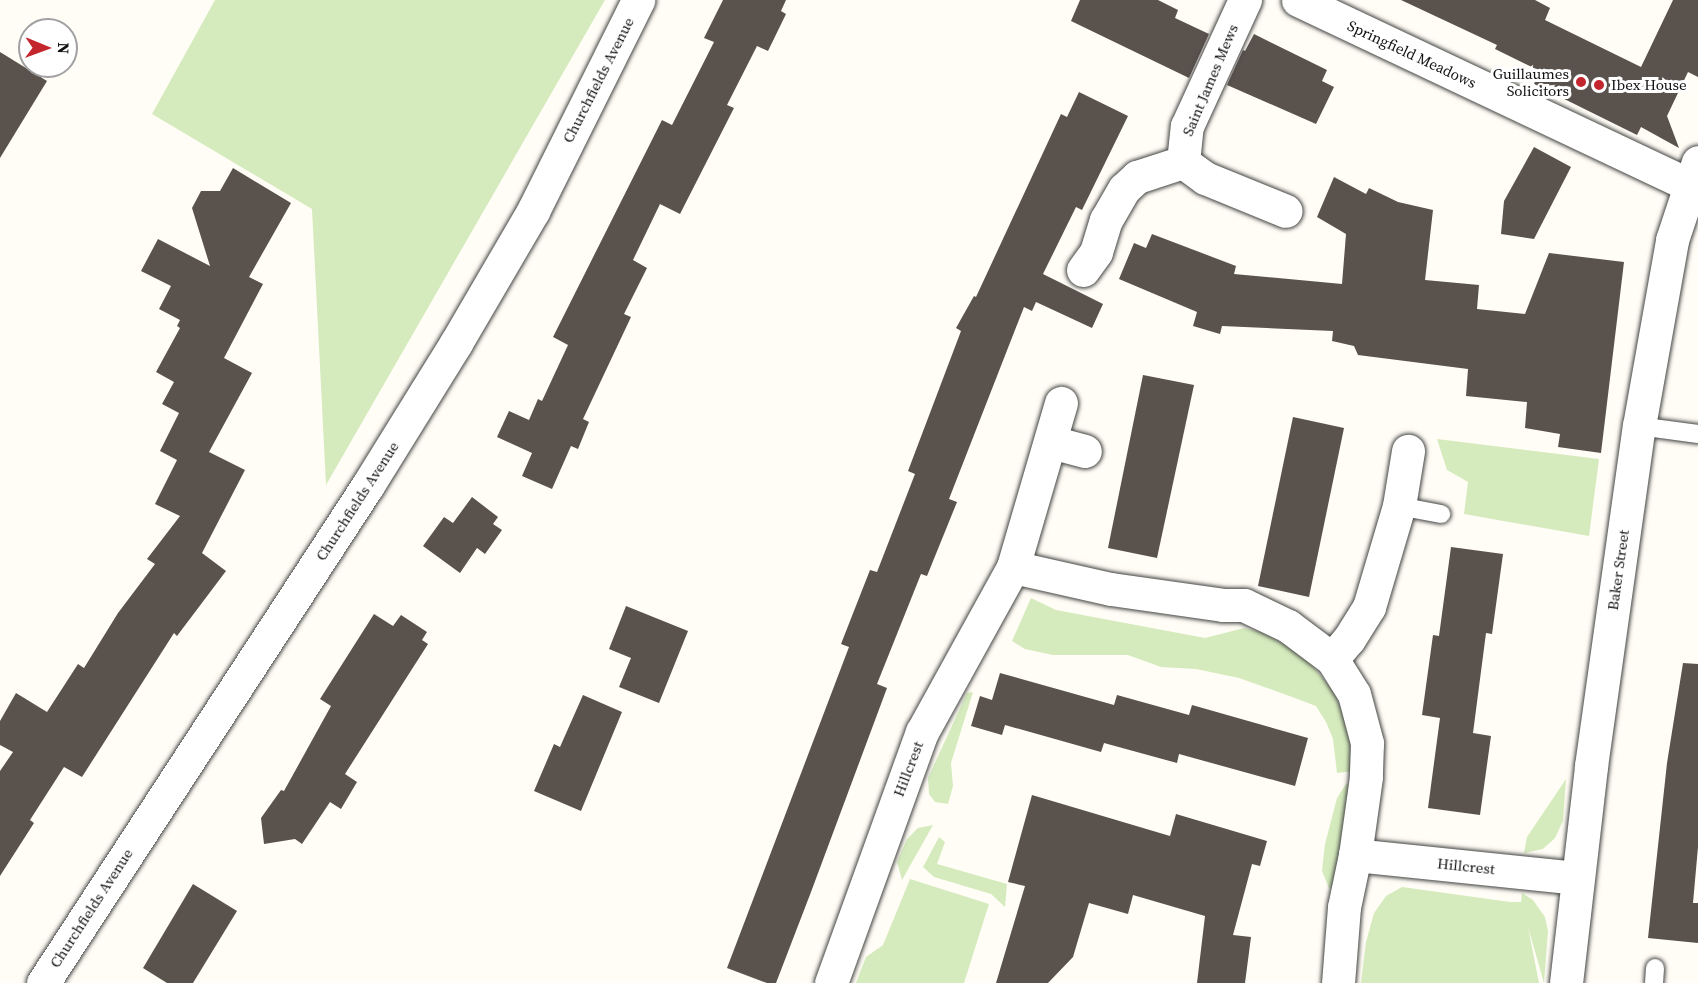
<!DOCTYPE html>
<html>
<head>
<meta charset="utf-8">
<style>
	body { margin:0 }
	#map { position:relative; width:1698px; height:983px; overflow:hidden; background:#fffdf5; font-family:"Source Serif 4",serif }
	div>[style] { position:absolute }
	.green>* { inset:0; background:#d5ebbd }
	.building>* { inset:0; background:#5a524d }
	.roads { filter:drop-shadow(0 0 2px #444) drop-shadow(0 0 2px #444) }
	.service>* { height:18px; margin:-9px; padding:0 9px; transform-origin:9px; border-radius:9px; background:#fff }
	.minor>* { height:33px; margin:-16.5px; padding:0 16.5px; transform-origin:16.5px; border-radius:16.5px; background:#fff }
	.dots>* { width:16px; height:16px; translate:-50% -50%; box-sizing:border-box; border:3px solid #fff; border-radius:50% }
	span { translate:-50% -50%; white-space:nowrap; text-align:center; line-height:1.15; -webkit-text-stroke:6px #fff; paint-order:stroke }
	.street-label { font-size:15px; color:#111 }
	.poi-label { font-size:15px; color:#111 }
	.right { translate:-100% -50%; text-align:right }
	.left { translate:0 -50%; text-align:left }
	.north { position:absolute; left:18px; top:18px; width:60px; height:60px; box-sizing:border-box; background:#fff; border:2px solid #a0a0a0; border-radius:50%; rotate:91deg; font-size:16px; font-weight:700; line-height:24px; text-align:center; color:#111 }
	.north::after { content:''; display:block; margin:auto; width:21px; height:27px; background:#c4262e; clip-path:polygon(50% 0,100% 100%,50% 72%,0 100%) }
</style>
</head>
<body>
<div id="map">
	<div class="green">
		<div style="clip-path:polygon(215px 0,605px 0,326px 485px,312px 209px,152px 114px)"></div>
		<div style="clip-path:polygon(1437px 439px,1599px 459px,1589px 536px,1464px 514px,1468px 482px,1447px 470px)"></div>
		<div style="clip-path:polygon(1031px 598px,1056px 610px,1205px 638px,1244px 628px,1260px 632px,1286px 645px,1311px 664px,1334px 692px,1347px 723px,1354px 771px,1337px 773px,1333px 739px,1326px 722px,1316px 706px,1295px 698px,1239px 678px,1196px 669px,1161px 667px,1128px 655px,1053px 655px,1025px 649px,1012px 641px)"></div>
		<div style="clip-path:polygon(973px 692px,951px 763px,953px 786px,948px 804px,935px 802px,929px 794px,928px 778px,967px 693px)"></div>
		<div style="clip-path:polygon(1566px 779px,1563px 821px,1555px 838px,1543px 849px,1524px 853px,1527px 837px)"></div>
		<div style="clip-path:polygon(1346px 784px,1352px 785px,1337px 885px,1329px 888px,1322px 871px,1325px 844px,1337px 798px)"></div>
		<div style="clip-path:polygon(933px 825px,902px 880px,897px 862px,907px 839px,918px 828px)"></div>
		<div style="clip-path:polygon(939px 837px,945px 842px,937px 864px,1007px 884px,1005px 907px,991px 894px,934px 877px,923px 867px)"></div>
		<div style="clip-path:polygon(910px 879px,989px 904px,964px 983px,856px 983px,866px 957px,883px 945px)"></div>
		<div style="clip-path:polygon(1402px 887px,1510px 902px,1521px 902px,1522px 893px,1533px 900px,1545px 917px,1548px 931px,1544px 983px,1528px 927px,1539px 983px,1361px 983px,1366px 942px,1374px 913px,1386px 896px)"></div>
	</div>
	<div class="building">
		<div style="clip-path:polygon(723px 0,786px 0,781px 11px,786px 14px,768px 51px,757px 46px,727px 105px,734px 108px,680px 214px,660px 204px,633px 260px,647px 268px,624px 314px,631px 317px,583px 419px,589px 422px,578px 449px,571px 446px,552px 489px,522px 476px,532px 453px,497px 437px,509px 411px,529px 420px,538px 399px,542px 401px,568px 345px,553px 337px,662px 120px,672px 125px,714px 42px,704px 38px)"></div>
		<div style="clip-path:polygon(1080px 0,1158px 0,1178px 10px,1175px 18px,1209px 34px,1189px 78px,1071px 21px)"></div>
		<div style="clip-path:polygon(1401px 0,1535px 0,1550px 8px,1545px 20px,1641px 67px,1673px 0,1698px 0,1698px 77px,1688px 72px,1667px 116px,1679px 148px,1641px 127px,1637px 135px,1534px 84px,1540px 71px,1495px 49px,1497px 45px)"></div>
		<div style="clip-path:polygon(1254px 34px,1327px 70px,1322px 81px,1334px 87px,1316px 124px,1227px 85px,1243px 50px,1245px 51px)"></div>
		<div style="clip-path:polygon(0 52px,47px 81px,0 158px)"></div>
		<div style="clip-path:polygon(1079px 92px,1128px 116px,1082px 210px,1076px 207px,1043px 274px,1103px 304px,1092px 328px,1036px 302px,1032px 311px,1024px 307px,949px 499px,957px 502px,927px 576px,921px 574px,877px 684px,887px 688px,811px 892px,776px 983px,767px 983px,727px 968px,849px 647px,841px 644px,870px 570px,877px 572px,915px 474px,908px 471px,961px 331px,956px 328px,974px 296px,976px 297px,1061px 114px,1067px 117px)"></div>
		<div style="clip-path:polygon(1534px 147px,1571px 167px,1534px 239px,1501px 234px,1504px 201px)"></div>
		<div style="clip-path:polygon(233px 168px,291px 203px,249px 277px,263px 284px,224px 358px,252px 373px,209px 452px,245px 470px,202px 553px,226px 571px,177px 636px,174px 633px,82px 777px,64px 767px,30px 820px,34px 823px,0 876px,0 771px,13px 752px,0 745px,0 721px,16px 693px,47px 712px,78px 664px,84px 668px,118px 613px,155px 564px,147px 559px,180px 516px,155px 504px,177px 460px,160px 451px,179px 413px,162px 404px,174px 382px,156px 372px,180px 328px,177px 326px,180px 320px,159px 309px,171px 286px,141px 271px,158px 239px,210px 266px,192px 208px,201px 191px,220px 191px)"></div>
		<div style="clip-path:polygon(1334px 177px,1366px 194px,1369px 188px,1398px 202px,1433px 210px,1425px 280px,1479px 285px,1477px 309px,1525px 314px,1549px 253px,1624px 262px,1601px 453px,1558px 447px,1560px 434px,1525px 428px,1527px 402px,1466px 396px,1468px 369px,1358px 355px,1354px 346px,1332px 341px,1333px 331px,1222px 326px,1220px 334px,1193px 326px,1197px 312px,1119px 279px,1134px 243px,1146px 248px,1152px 234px,1236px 266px,1234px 274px,1342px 284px,1346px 234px,1317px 217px)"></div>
		<div style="clip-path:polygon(1143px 375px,1194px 385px,1157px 558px,1108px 548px)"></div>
		<div style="clip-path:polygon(1293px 417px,1344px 428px,1309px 597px,1258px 586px)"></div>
		<div style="clip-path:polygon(472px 497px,498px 517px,493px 524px,502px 530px,485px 554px,477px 548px,460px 573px,423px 546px,444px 517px,453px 523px)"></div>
		<div style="clip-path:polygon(1451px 547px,1503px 554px,1492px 634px,1486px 633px,1473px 733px,1491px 736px,1480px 815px,1428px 808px,1440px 718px,1422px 715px,1433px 635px,1439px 636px)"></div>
		<div style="clip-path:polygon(626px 606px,688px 631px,659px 703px,619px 687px,631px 658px,609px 649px)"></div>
		<div style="clip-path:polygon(374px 614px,393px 626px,401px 615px,427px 632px,422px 640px,428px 644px,345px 774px,357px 782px,341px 809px,330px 802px,302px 844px,295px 839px,264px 844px,261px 818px,281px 790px,284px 791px,331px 706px,320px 699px)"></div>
		<div style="clip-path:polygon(1683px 663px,1698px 664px,1698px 847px,1693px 903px,1698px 903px,1698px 943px,1648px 938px,1667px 763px)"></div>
		<div style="clip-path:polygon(1000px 673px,1114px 705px,1117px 695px,1189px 715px,1192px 705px,1308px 738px,1295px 786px,1179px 754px,1177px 763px,1104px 743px,1101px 752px,1005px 725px,1002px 735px,971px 726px,980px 696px,992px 700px)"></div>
		<div style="clip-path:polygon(583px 695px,622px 712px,581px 811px,534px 791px,554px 744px,560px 747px)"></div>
		<div style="clip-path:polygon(1032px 795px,1170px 836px,1176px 814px,1267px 841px,1260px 866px,1252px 864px,1233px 935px,1251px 937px,1245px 983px,1197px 983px,1205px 916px,1133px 895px,1128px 914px,1089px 903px,1073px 957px,1048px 983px,996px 983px,1025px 886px,1008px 882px)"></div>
		<div style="clip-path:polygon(193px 884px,237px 911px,193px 983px,167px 983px,143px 968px)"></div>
	</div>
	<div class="roads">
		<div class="service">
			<div style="left:1639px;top:426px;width:60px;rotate:7.7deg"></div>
			<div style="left:1399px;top:506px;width:43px;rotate:10.8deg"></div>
			<div style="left:1654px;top:983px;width:15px;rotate:-86deg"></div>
		</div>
		<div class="minor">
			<div style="left:1298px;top:0;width:433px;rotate:25.3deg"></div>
			<div style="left:1183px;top:162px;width:36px;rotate:-84deg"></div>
			<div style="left:1187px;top:126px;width:139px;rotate:-65.3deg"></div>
			<div style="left:1183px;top:162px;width:27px;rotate:36deg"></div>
			<div style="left:1205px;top:178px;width:87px;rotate:22.2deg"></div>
			<div style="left:1083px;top:270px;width:22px;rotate:-54deg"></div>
			<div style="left:1096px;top:252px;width:34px;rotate:-73deg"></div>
			<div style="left:1106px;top:220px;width:36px;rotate:-60deg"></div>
			<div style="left:1124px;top:189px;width:18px;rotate:-43deg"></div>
			<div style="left:1137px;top:177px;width:48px;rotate:-18.1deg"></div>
			<div style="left:1051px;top:442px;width:35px;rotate:15deg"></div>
			<div style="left:1013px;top:567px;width:171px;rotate:-73.7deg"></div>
			<div style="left:1332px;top:659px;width:26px;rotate:-50deg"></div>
			<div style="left:1349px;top:639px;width:38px;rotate:-58deg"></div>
			<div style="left:1369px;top:607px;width:105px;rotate:-73.5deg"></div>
			<div style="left:1399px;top:506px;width:56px;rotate:-80.7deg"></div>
			<div style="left:1355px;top:855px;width:223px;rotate:5.9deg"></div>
			<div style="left:43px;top:983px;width:595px;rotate:-56.87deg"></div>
			<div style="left:368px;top:485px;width:167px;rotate:-58.2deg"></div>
			<div style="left:456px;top:343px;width:153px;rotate:-59.7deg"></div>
			<div style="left:533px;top:211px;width:236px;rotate:-63.5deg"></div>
			<div style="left:831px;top:983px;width:267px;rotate:-70.1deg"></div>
			<div style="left:922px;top:732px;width:188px;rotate:-61.1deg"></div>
			<div style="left:1013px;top:567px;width:100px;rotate:12.7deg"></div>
			<div style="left:1111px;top:589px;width:113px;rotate:8.1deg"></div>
			<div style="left:1223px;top:605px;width:21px"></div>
			<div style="left:1244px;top:605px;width:49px;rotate:25.5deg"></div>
			<div style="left:1288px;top:626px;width:55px;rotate:36.9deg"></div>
			<div style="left:1332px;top:659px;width:41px;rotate:57.8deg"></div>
			<div style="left:1354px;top:694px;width:51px;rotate:75.1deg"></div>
			<div style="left:1367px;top:743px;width:34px;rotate:92deg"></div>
			<div style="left:1366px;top:777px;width:79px;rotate:98deg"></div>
			<div style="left:1355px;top:855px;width:53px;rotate:101.9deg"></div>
			<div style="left:1344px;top:907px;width:76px;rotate:94.5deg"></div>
			<div style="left:1566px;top:983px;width:218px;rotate:-83.4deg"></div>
			<div style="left:1591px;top:766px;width:343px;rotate:-82deg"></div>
			<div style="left:1639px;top:426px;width:189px;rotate:-79.9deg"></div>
			<div style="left:1672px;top:240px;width:82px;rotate:-71.6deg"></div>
		</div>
	</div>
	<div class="dots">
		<div style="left:1581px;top:82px;background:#c4262e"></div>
		<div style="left:1599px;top:85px;background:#c4262e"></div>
	</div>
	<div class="street-label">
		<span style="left:1412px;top:54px;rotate:25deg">Springfield Meadows</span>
		<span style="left:598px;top:80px;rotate:-63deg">Churchfields Avenue</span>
		<span style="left:1210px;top:80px;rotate:-67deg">Saint James Mews</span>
		<span style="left:357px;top:501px;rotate:-57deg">Churchfields Avenue</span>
		<span style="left:1618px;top:570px;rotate:-82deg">Baker Street</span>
		<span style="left:908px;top:769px;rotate:-69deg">Hillcrest</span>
		<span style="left:1466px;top:866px;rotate:6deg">Hillcrest</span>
		<span style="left:91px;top:908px;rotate:-57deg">Churchfields Avenue</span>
	</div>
	<div class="poi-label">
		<span class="right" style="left:1569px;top:82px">Guillaumes<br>Solicitors</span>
		<span class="left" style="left:1611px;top:85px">Ibex House</span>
	</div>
	<div class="north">N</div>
</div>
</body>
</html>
